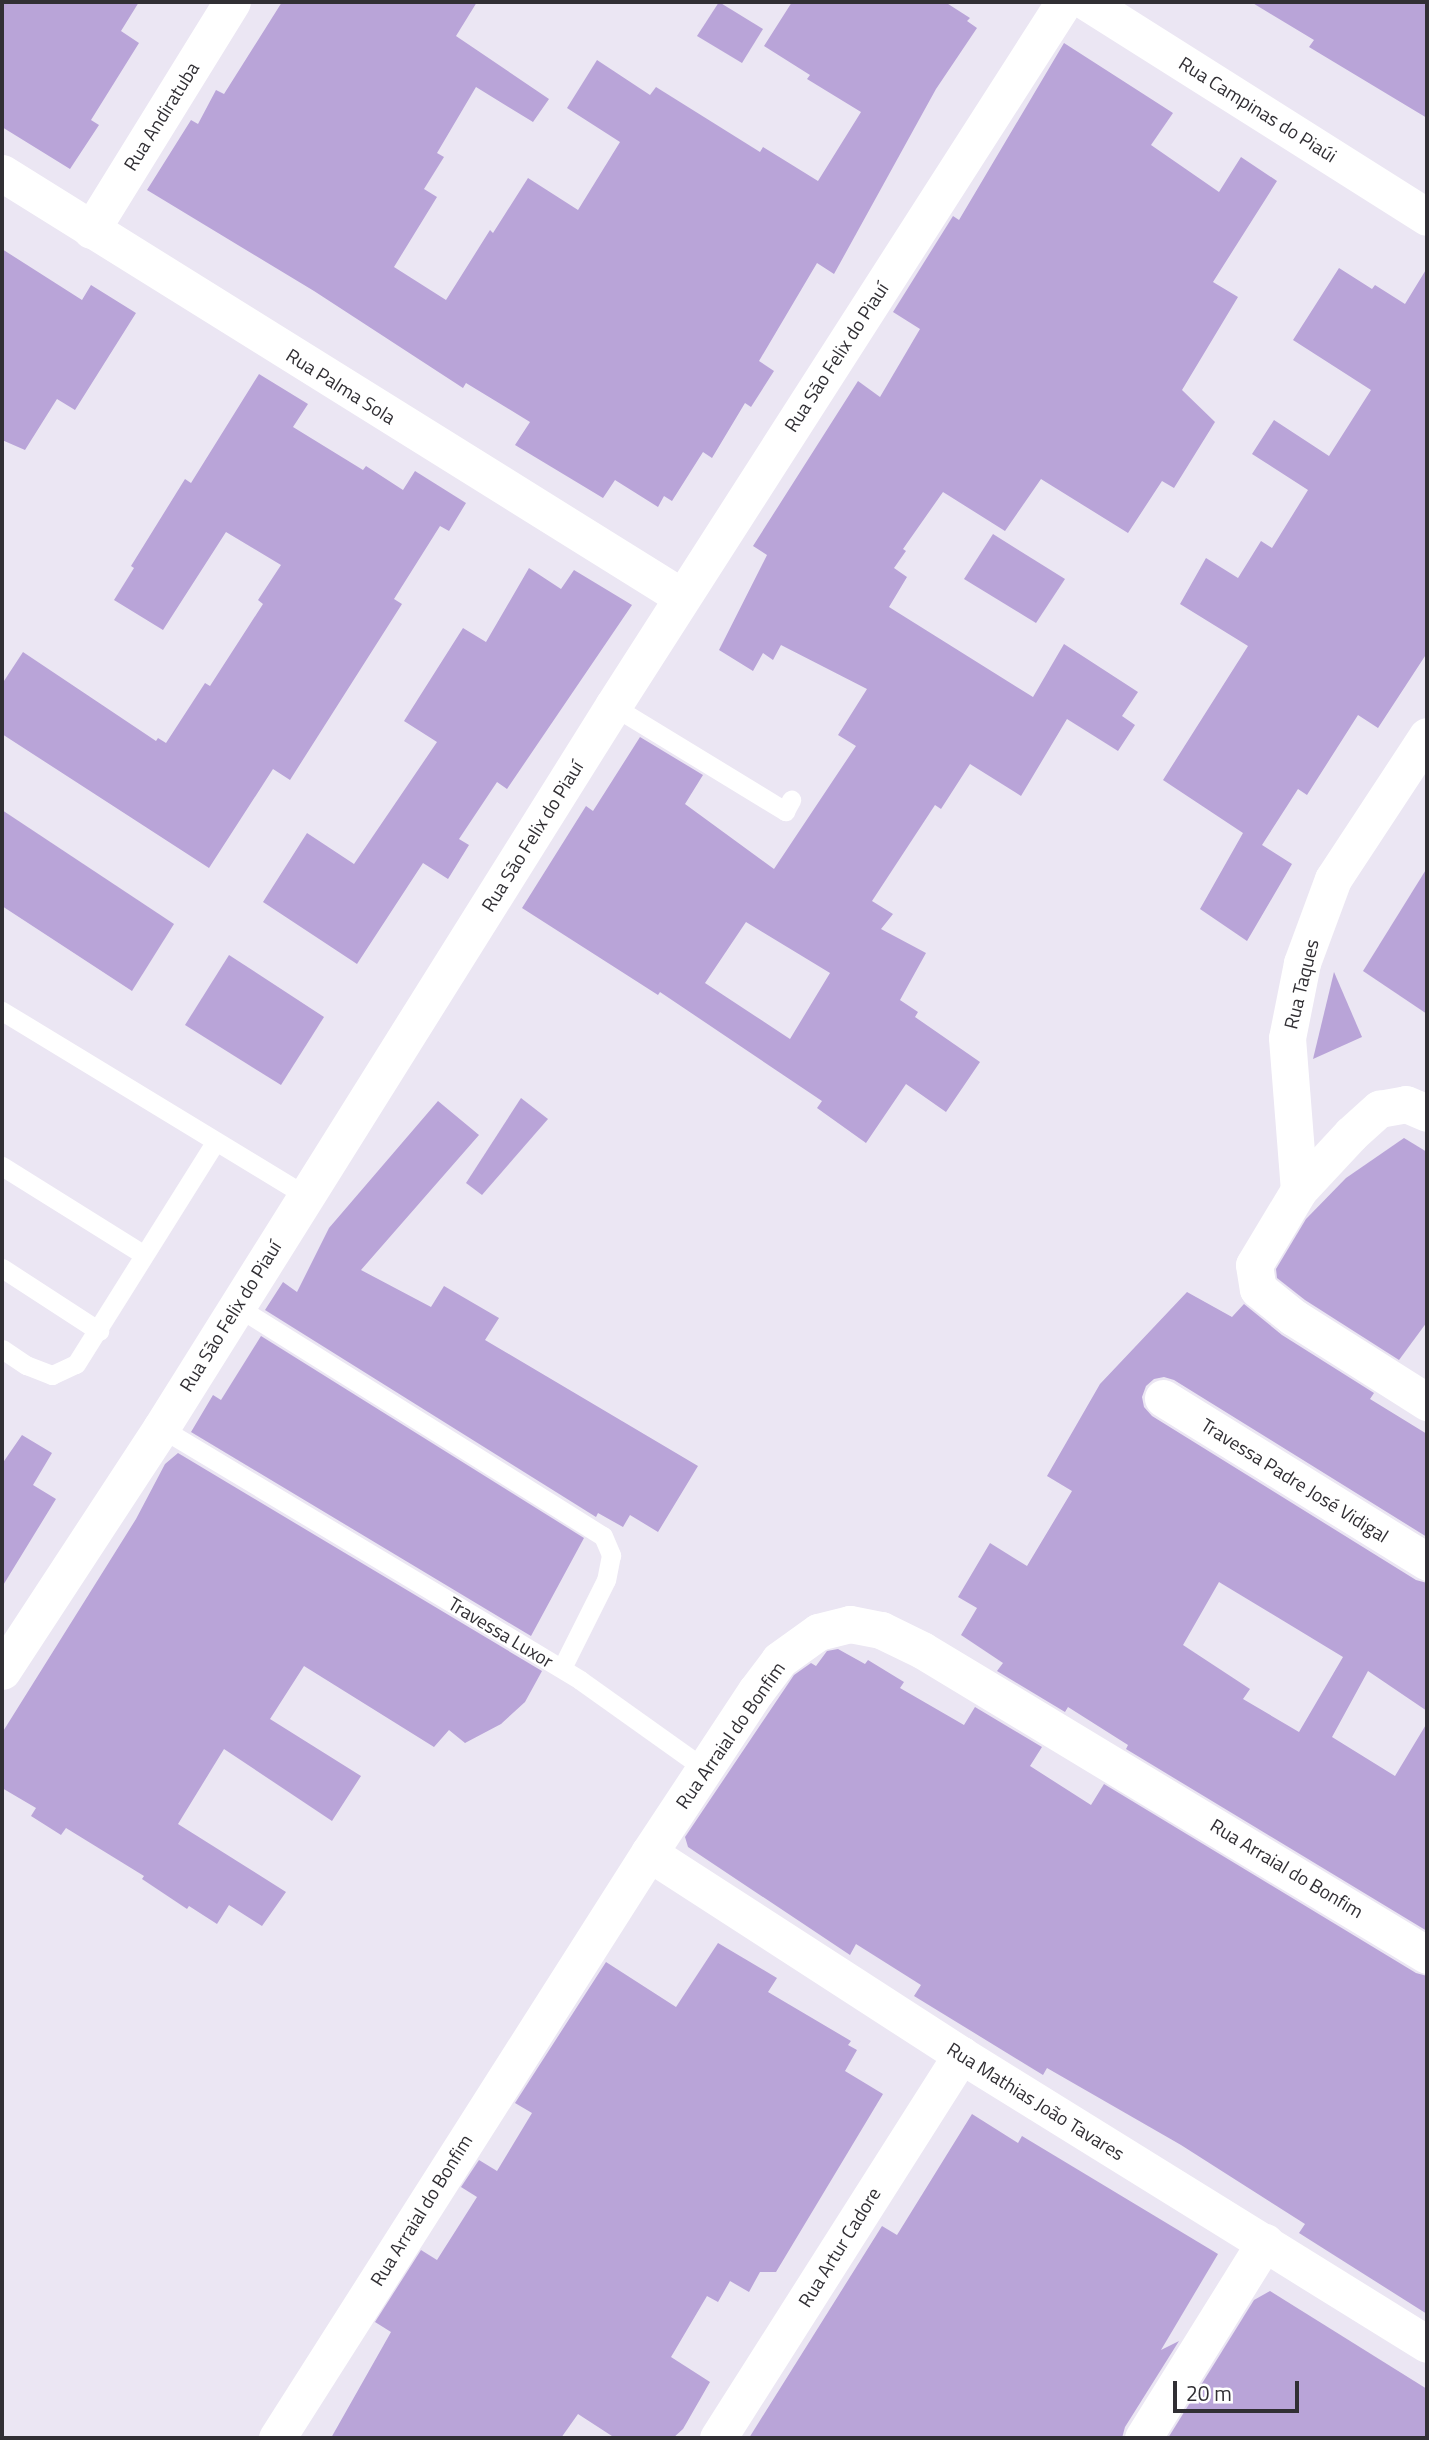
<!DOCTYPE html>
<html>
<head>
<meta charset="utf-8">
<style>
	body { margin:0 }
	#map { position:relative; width:1429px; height:2440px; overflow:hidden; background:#ebe6f3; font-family:"Titillium Web",sans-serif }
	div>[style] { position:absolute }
	.building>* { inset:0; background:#b9a4d8 }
	.service>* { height:19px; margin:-9.5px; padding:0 9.5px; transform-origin:9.5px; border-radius:9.5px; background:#fff }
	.minor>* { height:37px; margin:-18.5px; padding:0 18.5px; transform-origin:18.5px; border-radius:18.5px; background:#fff }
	span { translate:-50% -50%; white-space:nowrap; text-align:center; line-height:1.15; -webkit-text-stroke:5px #fff; paint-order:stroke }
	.street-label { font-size:19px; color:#312f34 }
	.frame { position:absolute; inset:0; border:4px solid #312f34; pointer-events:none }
	.scale { position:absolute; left:1173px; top:2381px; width:126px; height:32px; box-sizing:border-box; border:4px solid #312f34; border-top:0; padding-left:9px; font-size:21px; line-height:24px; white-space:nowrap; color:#312f34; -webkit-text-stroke:5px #fff; paint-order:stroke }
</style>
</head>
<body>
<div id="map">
	<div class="building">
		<div style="clip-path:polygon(2px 2px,139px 2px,121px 31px,139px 43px,91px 120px,99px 125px,70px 169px,2px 127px)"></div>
		<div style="clip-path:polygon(282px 2px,477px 2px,456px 36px,549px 99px,533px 122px,476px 87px,437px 153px,444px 157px,424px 189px,437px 197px,394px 267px,446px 300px,490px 230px,493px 233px,528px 178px,578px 210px,620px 142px,567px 108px,597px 60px,650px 95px,656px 87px,760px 152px,763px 147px,818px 181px,861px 112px,807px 79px,810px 75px,764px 46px,792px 2px,945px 2px,970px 18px,967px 21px,977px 28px,936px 89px,834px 274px,817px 263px,759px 361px,774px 371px,751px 407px,745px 403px,712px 458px,703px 452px,672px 501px,664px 496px,658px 507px,615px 480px,603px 498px,515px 445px,530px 422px,466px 383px,463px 388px,314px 291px,147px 190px,191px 120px,198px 124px,216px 90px,224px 94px)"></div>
		<div style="clip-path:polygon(719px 2px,763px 29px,742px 63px,697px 36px)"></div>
		<div style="clip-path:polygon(1251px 2px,1427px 2px,1427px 118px,1309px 47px,1314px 40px)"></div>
		<div style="clip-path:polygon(evenodd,1064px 43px,1173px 113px,1151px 145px,1219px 192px,1241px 157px,1277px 181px,1213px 282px,1238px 297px,1182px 390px,1215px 422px,1174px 488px,1162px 481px,1128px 533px,1041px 479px,1005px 531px,943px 492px,903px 549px,906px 551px,894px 568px,907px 577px,889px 607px,1033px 697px,1064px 644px,1138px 692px,1122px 716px,1135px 725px,1118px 751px,1067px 719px,1021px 796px,970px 764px,941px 809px,935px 805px,872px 901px,893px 914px,881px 929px,926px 953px,900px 1000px,918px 1012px,915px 1017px,980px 1062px,946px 1112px,906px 1084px,866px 1143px,817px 1108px,822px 1101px,660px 992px,658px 995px,522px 908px,586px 806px,593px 811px,640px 737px,703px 775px,685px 804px,774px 869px,856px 746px,838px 735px,867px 689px,781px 645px,773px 660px,763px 653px,753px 671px,719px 650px,767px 555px,753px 546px,858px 381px,880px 397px,920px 329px,893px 312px,953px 216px,959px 220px,1064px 43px,746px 922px,830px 973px,790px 1039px,705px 983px,746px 922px)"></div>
		<div style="clip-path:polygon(2px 249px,82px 300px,91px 285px,136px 313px,75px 410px,57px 399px,25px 450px,2px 440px)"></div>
		<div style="clip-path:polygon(1339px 268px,1372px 289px,1375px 285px,1405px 304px,1427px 268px,1427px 653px,1378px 728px,1358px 715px,1307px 795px,1298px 789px,1262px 845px,1292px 864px,1247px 941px,1200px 909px,1243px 833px,1163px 780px,1248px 646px,1180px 604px,1206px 558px,1238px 578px,1261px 541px,1272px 548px,1308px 490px,1252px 454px,1274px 420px,1329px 456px,1371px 390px,1293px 340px)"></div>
		<div style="clip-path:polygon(259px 374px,308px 404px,293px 427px,363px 470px,366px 466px,403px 490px,415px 471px,466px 503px,449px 531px,440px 526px,394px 599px,402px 604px,290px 780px,273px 769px,209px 868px,2px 734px,2px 684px,23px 652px,156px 741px,158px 738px,166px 743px,205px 683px,210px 686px,263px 604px,258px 600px,281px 565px,226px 532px,163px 630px,114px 600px,134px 568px,131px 566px,185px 479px,191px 483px)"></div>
		<div style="clip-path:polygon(993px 534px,1065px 579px,1036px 623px,964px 579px)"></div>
		<div style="clip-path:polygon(529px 568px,561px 589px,574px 570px,632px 605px,507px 789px,497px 782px,459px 839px,469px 845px,448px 879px,423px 863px,357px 964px,263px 902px,307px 833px,354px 864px,437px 742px,404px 721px,463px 628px,486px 642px)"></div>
		<div style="clip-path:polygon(2px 810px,174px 924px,132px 991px,2px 906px)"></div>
		<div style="clip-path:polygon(1427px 868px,1427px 1014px,1363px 971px)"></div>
		<div style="clip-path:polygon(229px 955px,324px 1017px,281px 1085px,185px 1025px)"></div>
		<div style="clip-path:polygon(1334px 972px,1362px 1037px,1313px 1059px)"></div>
		<div style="clip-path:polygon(521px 1098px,548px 1119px,482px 1195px,466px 1183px)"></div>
		<div style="clip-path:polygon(438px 1101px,479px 1135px,361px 1270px,431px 1307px,444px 1286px,499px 1318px,485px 1340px,698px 1466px,658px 1532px,630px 1515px,623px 1527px,598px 1513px,596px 1517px,265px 1310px,283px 1282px,297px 1292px,329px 1228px)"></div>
		<div style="clip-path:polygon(1404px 1138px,1427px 1152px,1427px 1322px,1399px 1360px,1305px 1300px,1277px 1278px,1276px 1269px,1306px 1219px,1346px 1178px)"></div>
		<div style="clip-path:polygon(evenodd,1187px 1292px,1232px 1317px,1244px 1304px,1282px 1335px,1374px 1393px,1370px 1399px,1427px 1434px,1427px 1537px,1174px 1380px,1164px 1377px,1154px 1379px,1146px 1386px,1142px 1397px,1144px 1407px,1152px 1416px,1416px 1580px,1427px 1583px,1427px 1711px,1368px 1671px,1332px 1737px,1395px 1776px,1427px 1723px,1427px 1931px,1126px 1749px,1128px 1745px,1068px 1707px,1065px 1712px,997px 1671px,1003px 1663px,961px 1635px,977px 1608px,958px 1597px,990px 1543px,1027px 1566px,1072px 1491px,1047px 1476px,1100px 1384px,1187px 1292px,1219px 1582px,1343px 1657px,1299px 1732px,1243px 1699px,1250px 1689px,1183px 1645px,1219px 1582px)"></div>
		<div style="clip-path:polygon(261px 1336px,584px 1538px,531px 1636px,191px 1432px,213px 1395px,221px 1400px)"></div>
		<div style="clip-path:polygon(22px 1435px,52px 1453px,33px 1485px,56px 1499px,2px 1587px,2px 1464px)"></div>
		<div style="clip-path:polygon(178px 1453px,542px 1671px,525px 1702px,501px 1724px,465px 1743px,449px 1730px,434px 1747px,304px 1666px,270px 1719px,361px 1776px,332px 1821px,224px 1749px,178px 1824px,286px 1892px,262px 1926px,229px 1905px,217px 1924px,189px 1906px,187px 1909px,142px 1879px,144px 1876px,66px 1828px,61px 1835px,31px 1816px,36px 1808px,2px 1788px,2px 1733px,136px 1519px,165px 1464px)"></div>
		<div style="clip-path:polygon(838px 1649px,865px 1664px,868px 1660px,904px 1682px,900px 1688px,964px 1725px,975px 1707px,1042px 1747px,1030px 1766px,1091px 1805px,1104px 1784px,1416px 1973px,1427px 1976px,1427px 2314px,1299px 2233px,1305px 2224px,1181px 2145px,1047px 2068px,1043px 2075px,914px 1996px,921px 1985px,856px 1944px,850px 1955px,688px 1847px,685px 1837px,794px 1675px,811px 1663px,816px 1666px,827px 1651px)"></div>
		<div style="clip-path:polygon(718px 1943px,777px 1978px,768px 1992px,851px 2041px,848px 2045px,857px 2050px,845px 2071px,883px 2094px,776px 2272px,760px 2272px,749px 2292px,730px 2281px,718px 2302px,707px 2296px,671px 2357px,710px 2382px,683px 2429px,673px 2438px,615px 2438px,578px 2414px,561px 2438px,331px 2438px,391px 2332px,375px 2322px,421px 2250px,437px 2260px,477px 2197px,461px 2187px,479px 2160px,497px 2171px,532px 2113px,515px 2103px,606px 1962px,676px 2007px)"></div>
		<div style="clip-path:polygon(972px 2114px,1018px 2143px,1022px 2136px,1218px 2254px,1161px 2350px,1179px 2341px,1125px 2427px,1122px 2438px,749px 2438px,882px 2226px,897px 2235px)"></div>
		<div style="clip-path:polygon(1270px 2291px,1427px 2389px,1427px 2438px,1168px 2438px,1254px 2300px)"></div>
	</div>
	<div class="service">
		<div style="left:613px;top:706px;width:202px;rotate:31.4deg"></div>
		<div style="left:785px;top:811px;width:13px;rotate:-61deg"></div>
		<div style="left:2px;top:1011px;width:354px;rotate:31.3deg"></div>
		<div style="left:2px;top:1166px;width:166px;rotate:32deg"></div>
		<div style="left:2px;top:1268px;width:116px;rotate:33deg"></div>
		<div style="left:236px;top:1306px;width:433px;rotate:32.1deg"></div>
		<div style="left:603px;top:1536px;width:21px;rotate:67deg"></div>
		<div style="left:611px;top:1555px;width:25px;rotate:101deg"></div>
		<div style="left:606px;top:1580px;width:98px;rotate:116.6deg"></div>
		<div style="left:2px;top:1349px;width:29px;rotate:34deg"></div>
		<div style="left:26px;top:1365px;width:28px;rotate:21deg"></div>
		<div style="left:52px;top:1375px;width:26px;rotate:-25deg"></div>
		<div style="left:76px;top:1364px;width:262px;rotate:-57.9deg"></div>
		<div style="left:161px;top:1428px;width:489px;rotate:31deg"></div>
		<div style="left:580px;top:1680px;width:153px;rotate:35.5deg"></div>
	</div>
	<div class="minor">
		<div style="left:1087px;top:2px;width:402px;rotate:32.3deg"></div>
		<div style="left:2px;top:173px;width:801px;rotate:31.94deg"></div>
		<div style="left:91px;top:230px;width:268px;rotate:-58.3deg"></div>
		<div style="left:1427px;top:736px;width:171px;rotate:123.3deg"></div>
		<div style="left:1333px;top:879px;width:90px;rotate:110.3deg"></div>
		<div style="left:1302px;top:963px;width:76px;rotate:101.3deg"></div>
		<div style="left:1287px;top:1038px;width:152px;rotate:85.5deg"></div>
		<div style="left:1299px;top:1190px;width:87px;rotate:121deg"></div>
		<div style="left:1254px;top:1265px;width:24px;rotate:81deg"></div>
		<div style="left:1258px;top:1289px;width:45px;rotate:38.7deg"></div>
		<div style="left:1293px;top:1317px;width:159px;rotate:32.4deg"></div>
		<div style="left:1299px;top:1190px;width:76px;rotate:-47.1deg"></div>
		<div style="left:1351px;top:1134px;width:38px;rotate:-42deg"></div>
		<div style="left:1379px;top:1109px;width:27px;rotate:-10deg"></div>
		<div style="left:1406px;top:1104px;width:23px;rotate:23deg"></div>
		<div style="left:1163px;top:1398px;width:311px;rotate:31.8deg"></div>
		<div style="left:2px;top:1671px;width:290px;rotate:-56.8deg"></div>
		<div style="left:161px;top:1428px;width:852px;rotate:-57.95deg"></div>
		<div style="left:613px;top:706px;width:836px;rotate:-57.36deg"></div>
		<div style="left:649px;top:1853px;width:372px;rotate:32.9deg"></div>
		<div style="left:961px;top:2055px;width:548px;rotate:31.81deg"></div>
		<div style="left:277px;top:2438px;width:693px;rotate:-57.55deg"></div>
		<div style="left:649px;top:1853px;width:194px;rotate:-56.6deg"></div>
		<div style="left:756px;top:1691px;width:39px;rotate:-53deg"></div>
		<div style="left:779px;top:1660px;width:48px;rotate:-35.7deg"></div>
		<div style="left:818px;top:1632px;width:33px;rotate:-14deg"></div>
		<div style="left:850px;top:1624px;width:32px;rotate:11deg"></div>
		<div style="left:881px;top:1630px;width:46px;rotate:26deg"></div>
		<div style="left:922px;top:1650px;width:590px;rotate:31.13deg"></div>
		<div style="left:718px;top:2438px;width:454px;rotate:-57.6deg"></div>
		<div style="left:1143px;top:2438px;width:231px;rotate:-58.1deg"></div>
	</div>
	<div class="street-label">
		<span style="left:1258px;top:109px;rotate:32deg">Rua Campinas do Piaúi</span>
		<span style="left:161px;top:116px;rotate:-58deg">Rua Andiratuba</span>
		<span style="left:836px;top:357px;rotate:-57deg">Rua São Felix do Piauí</span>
		<span style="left:341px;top:386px;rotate:32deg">Rua Palma Sola</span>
		<span style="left:532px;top:836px;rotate:-58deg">Rua São Felix do Piauí</span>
		<span style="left:1301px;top:984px;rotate:-76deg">Rua Taques</span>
		<span style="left:230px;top:1316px;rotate:-58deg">Rua São Felix do Piauí</span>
		<span style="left:1295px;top:1480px;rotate:32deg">Travessa Padre José Vidigal</span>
		<span style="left:501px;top:1632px;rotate:31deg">Travessa Luxor</span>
		<span style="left:730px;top:1735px;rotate:-55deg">Rua Arraial do Bonfim</span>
		<span style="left:1287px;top:1868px;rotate:31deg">Rua Arraial do Bonfim</span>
		<span style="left:1036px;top:2101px;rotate:32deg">Rua Mathias João Tavares</span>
		<span style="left:421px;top:2210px;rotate:-58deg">Rua Arraial do Bonfim</span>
		<span style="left:839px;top:2247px;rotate:-58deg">Rua Artur Cadore</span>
	</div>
	<div class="frame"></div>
	<div class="scale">20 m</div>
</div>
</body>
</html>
